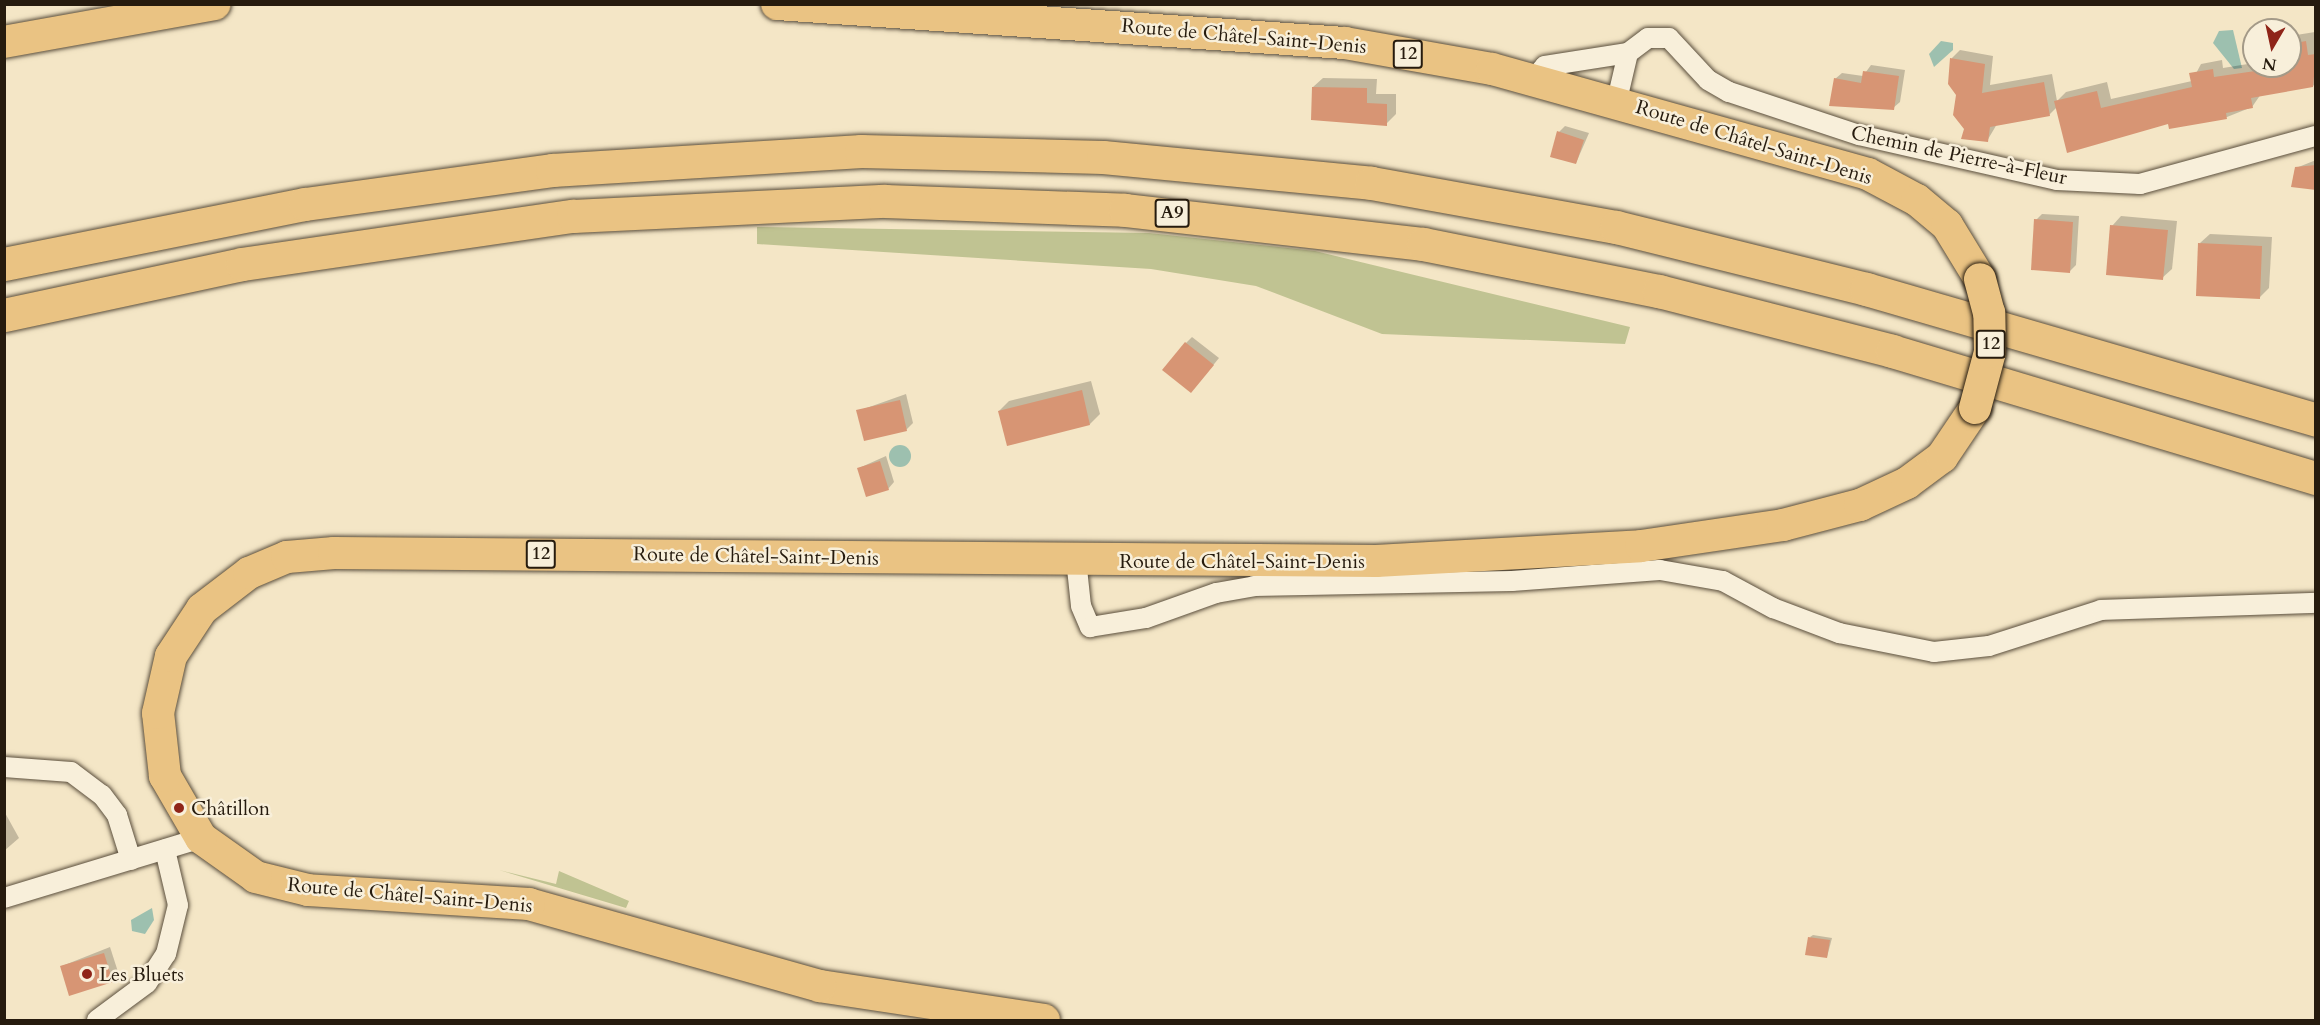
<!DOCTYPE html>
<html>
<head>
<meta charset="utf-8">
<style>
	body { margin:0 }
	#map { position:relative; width:2320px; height:1025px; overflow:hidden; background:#f4e6c6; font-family:Cardo,serif }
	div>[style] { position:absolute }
	.green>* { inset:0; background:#c0c392 }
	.water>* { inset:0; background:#9dc0af }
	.round { border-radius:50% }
	.shadow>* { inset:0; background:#0003 }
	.building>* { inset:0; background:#d79574 }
	.roads { filter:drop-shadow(0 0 2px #5a4e3c) drop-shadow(0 0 2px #5a4e3c) }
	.minor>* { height:20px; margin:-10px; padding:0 10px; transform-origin:10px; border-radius:10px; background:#f8efda }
	.primary>* { height:32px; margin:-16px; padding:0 16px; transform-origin:16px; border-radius:16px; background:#eac383 }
	.motorway>* { height:33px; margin:-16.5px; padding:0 16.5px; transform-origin:16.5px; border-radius:16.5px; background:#eac383 }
	.bridges { filter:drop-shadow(0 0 2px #261b0e) drop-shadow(0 0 2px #261b0e) }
	.primary-bridge>* { height:32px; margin:-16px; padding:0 16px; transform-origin:16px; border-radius:16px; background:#eac383 }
	.dots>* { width:16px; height:16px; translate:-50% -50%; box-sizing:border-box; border:3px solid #f8efda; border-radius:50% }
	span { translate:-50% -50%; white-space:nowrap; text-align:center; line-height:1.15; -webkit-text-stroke:5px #f8efda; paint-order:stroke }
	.shield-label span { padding:2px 4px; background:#f8efda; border:2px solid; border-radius:4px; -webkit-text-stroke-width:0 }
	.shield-label { font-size:18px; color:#261b0e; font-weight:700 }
	.street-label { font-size:20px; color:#261b0e }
	.poi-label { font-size:20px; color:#261b0e }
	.left { translate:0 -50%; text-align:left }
	.frame { position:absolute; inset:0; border:6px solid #261b0e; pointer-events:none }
	.north { position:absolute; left:2242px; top:18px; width:60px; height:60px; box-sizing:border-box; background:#f8efda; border:2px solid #a49a88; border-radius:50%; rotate:189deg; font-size:16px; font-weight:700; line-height:24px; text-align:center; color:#261b0e }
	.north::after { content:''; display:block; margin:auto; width:21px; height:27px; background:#8f2418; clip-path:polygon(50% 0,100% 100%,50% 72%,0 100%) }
</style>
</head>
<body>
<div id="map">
	<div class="green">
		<div style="clip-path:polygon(757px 227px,1149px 233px,1315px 251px,1630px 327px,1625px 344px,1382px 334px,1256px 286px,1151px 269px,757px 244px)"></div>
		<div style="clip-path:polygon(499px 870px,556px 884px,559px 871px,629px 901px,626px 908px)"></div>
	</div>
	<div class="water">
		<div style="clip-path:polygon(2233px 30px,2242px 68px,2234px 69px,2213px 43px,2219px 31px)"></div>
		<div style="clip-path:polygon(1941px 41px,1953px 43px,1953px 50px,1934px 67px,1929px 54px)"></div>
		<div class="round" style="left:889px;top:445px;width:22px;height:22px"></div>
		<div style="clip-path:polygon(152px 908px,154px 920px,145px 934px,132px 931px,131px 920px)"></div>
	</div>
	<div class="shadow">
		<div style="clip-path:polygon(2315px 32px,2316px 85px,2261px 94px,2252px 107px,2227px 117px,2169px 122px,2057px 107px,2049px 115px,1997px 124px,1987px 141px,1965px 129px,1952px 58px,1960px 50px,1993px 56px,1990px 85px,2052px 74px,2057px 101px,2066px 92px,2107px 82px,2111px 99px,2192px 81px,2201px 64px,2222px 60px,2223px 68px,2254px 63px,2290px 66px,2290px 36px)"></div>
		<div style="clip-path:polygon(1871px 65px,1905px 70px,1900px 102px,1893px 108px,1835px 79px,1842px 73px,1863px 76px)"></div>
		<div style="clip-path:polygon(1323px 78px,1377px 79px,1376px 94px,1396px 94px,1396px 114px,1386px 124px,1313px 87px)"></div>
		<div style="clip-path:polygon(1565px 126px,1589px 133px,1576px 163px,1559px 132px)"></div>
		<div style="clip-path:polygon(2316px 160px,2316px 188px,2296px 168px)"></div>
		<div style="clip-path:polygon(2042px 214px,2079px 216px,2076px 265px,2070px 271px,2036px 220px)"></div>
		<div style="clip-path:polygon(2121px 216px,2177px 221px,2172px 269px,2162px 278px,2112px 226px)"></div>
		<div style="clip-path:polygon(2210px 234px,2272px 237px,2269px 288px,2259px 298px,2200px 243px)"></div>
		<div style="clip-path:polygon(1192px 337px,1219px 358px,1197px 385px,1186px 343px)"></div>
		<div style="clip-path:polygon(1091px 381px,1100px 414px,1090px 424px,999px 411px,1009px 401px)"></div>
		<div style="clip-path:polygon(906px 394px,913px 423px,906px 430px,858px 411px)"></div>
		<div style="clip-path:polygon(886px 456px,894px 482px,888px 489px,859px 468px)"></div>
		<div style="clip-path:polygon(4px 811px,19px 838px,4px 851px)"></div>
		<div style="clip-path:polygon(1813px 935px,1832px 938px,1827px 957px,1810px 937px)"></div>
		<div style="clip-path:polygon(110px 947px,119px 975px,112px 981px,62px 966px)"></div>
	</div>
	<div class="building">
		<div style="clip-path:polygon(2306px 41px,2308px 55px,2316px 54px,2313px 87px,2251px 98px,2253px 108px,2226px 113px,2227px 119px,2169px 129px,2168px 124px,2067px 153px,2054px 101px,2097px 91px,2101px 108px,2192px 87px,2189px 73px,2213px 69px,2214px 77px,2290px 66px,2290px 44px)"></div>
		<div style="clip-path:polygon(1950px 58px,1985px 64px,1982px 93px,2044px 82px,2050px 116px,1990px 127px,1988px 142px,1961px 139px,1964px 129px,1953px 115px,1956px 95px,1948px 84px)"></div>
		<div style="clip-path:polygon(1863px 71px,1899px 76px,1894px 110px,1829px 106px,1834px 78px,1861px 83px)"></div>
		<div style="clip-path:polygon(1312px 87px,1367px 88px,1367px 103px,1387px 104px,1387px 126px,1311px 120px)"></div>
		<div style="clip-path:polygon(1557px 131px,1584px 140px,1576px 164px,1550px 157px)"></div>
		<div style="clip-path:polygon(2316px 165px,2316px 190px,2291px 187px,2295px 167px)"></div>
		<div style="clip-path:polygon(2034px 219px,2073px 222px,2070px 273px,2031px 270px)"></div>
		<div style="clip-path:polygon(2110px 225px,2168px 230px,2163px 280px,2106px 275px)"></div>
		<div style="clip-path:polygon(2198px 243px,2262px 246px,2260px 299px,2196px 296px)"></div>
		<div style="clip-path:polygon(1185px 342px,1214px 365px,1191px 393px,1162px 370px)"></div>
		<div style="clip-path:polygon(1082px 390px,1090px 425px,1007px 446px,998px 411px)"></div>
		<div style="clip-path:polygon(900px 400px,907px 431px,864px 441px,856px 410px)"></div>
		<div style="clip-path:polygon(880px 461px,889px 490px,866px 497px,857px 468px)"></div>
		<div style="clip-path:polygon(1808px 937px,1830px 940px,1827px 958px,1805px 955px)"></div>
		<div style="clip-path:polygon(104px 953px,113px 982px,69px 996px,60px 966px)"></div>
	</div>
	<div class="roads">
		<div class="minor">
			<div style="left:1534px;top:79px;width:17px;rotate:-50deg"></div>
			<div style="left:1545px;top:66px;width:84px;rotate:-8.9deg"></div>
			<div style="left:1617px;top:100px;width:48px;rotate:-76.8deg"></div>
			<div style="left:1628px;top:53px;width:25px;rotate:-37deg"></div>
			<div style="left:1648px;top:38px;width:21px"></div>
			<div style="left:1669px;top:38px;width:57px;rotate:47.1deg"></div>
			<div style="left:1708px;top:80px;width:24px;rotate:30deg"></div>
			<div style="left:1729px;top:92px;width:137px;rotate:18.3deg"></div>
			<div style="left:1859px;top:135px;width:203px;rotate:12.8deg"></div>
			<div style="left:2057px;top:180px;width:83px;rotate:2.8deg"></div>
			<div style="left:2140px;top:184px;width:182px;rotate:-15.3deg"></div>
			<div style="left:1076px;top:559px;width:47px;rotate:83.9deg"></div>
			<div style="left:1081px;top:606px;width:23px;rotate:67deg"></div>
			<div style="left:1090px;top:627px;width:57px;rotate:-9.1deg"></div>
			<div style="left:1146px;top:618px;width:74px;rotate:-19.7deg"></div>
			<div style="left:1216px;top:593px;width:39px;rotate:-10deg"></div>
			<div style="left:1254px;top:586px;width:258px;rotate:-1.1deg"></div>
			<div style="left:1512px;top:581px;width:148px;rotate:-4.3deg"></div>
			<div style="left:1660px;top:570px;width:64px;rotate:9.9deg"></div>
			<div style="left:1723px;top:581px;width:57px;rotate:28.4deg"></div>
			<div style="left:1773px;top:608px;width:71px;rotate:20.7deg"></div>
			<div style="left:1839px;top:633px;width:97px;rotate:11.3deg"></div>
			<div style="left:1934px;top:652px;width:55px;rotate:-6.2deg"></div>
			<div style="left:1989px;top:646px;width:118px;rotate:-17.8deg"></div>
			<div style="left:2101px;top:610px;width:215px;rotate:-1.9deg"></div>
			<div style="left:4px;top:767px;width:67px;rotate:4.3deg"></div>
			<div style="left:71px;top:772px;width:39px;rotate:37deg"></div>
			<div style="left:102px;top:795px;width:25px;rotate:53deg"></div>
			<div style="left:117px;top:815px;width:47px;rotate:72.7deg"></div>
			<div style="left:4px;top:898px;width:206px;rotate:-16.9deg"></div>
			<div style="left:97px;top:1020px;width:62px;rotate:-36.5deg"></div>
			<div style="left:147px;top:983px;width:35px;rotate:-57deg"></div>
			<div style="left:166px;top:954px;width:50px;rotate:-76.2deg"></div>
			<div style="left:178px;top:905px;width:57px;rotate:-103.3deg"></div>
		</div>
		<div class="primary">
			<div style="left:777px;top:4px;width:569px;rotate:3.93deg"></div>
			<div style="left:1345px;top:43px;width:149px;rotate:10deg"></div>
			<div style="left:1492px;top:69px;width:390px;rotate:15.6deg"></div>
			<div style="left:1868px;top:174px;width:55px;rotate:28deg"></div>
			<div style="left:1917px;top:200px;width:39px;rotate:40deg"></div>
			<div style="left:1947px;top:225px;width:63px;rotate:58.6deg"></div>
			<div style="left:4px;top:42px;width:214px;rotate:-10.2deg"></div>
			<div style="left:1044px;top:1020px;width:227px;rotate:-171.4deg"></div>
			<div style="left:820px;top:986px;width:302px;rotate:-164.3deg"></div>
			<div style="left:529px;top:904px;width:221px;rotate:-176.4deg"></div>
			<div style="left:308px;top:890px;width:54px;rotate:-166deg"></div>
			<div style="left:256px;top:877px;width:67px;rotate:-144.7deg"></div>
			<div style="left:201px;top:838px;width:72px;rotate:-120.1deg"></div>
			<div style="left:165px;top:776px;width:63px;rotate:-96.3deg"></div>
			<div style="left:158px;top:713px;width:58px;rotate:-77.2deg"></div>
			<div style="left:171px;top:656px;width:56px;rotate:-56.6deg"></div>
			<div style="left:202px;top:609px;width:59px;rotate:-37.5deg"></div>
			<div style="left:249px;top:573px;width:41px;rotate:-22.8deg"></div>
			<div style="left:287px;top:557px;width:47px;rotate:-4.9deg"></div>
			<div style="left:334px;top:553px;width:1042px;rotate:0.44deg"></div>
			<div style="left:1376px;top:561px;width:265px;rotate:-3.2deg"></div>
			<div style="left:1641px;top:546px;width:144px;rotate:-8.4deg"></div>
			<div style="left:1783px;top:525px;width:80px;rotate:-14.6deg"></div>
			<div style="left:1860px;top:505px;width:52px;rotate:-25.1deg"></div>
			<div style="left:1907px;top:483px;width:44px;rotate:-36.6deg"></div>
			<div style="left:1942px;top:457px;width:59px;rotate:-56deg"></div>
		</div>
		<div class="motorway">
			<div style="left:4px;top:264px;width:307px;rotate:-11.3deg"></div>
			<div style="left:305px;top:204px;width:249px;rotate:-7.8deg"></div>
			<div style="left:552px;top:170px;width:310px;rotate:-3.5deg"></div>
			<div style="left:861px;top:151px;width:242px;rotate:1.4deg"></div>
			<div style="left:1103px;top:157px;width:269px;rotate:5.5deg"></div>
			<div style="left:1371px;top:183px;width:249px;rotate:10.2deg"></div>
			<div style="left:1616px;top:227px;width:258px;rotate:13.9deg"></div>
			<div style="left:1866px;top:289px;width:469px;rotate:16.2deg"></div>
			<div style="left:4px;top:315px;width:243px;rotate:-12.1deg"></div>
			<div style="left:242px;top:264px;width:334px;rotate:-8.3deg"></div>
			<div style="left:573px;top:216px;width:312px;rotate:-2.8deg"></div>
			<div style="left:885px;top:201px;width:240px;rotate:2.1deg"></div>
			<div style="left:1125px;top:210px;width:300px;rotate:6.5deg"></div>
			<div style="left:1423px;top:244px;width:241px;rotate:11.3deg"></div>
			<div style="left:1659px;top:291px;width:241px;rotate:14.4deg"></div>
			<div style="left:1892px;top:351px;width:443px;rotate:16.7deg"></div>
		</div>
	</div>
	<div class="bridges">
		<div class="primary-bridge">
			<div style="left:1975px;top:408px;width:58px;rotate:-75deg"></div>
			<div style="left:1990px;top:352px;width:39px;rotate:-91deg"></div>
			<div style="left:1989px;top:313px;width:35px;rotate:-105deg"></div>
		</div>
	</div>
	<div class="dots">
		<div style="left:179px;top:808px;background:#8f2418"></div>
		<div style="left:87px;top:974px;background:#8f2418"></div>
	</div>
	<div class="shield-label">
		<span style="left:1408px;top:54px">12</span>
		<span style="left:1172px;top:213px">A9</span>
		<span style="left:1991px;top:344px">12</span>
		<span style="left:541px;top:554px">12</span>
	</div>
	<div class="street-label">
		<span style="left:1244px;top:36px;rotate:5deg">Route de Châtel-Saint-Denis</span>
		<span style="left:1754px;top:142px;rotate:17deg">Route de Châtel-Saint-Denis</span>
		<span style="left:1959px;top:155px;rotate:12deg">Chemin de Pierre-à-Fleur</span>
		<span style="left:756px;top:556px;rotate:1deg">Route de Châtel-Saint-Denis</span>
		<span style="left:1242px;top:561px">Route de Châtel-Saint-Denis</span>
		<span style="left:410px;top:895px;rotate:5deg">Route de Châtel-Saint-Denis</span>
	</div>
	<div class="poi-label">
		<span class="left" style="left:191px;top:808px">Châtillon</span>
		<span class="left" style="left:99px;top:974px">Les Bluets</span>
	</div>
	<div class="frame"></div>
	<div class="north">N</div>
</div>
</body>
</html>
